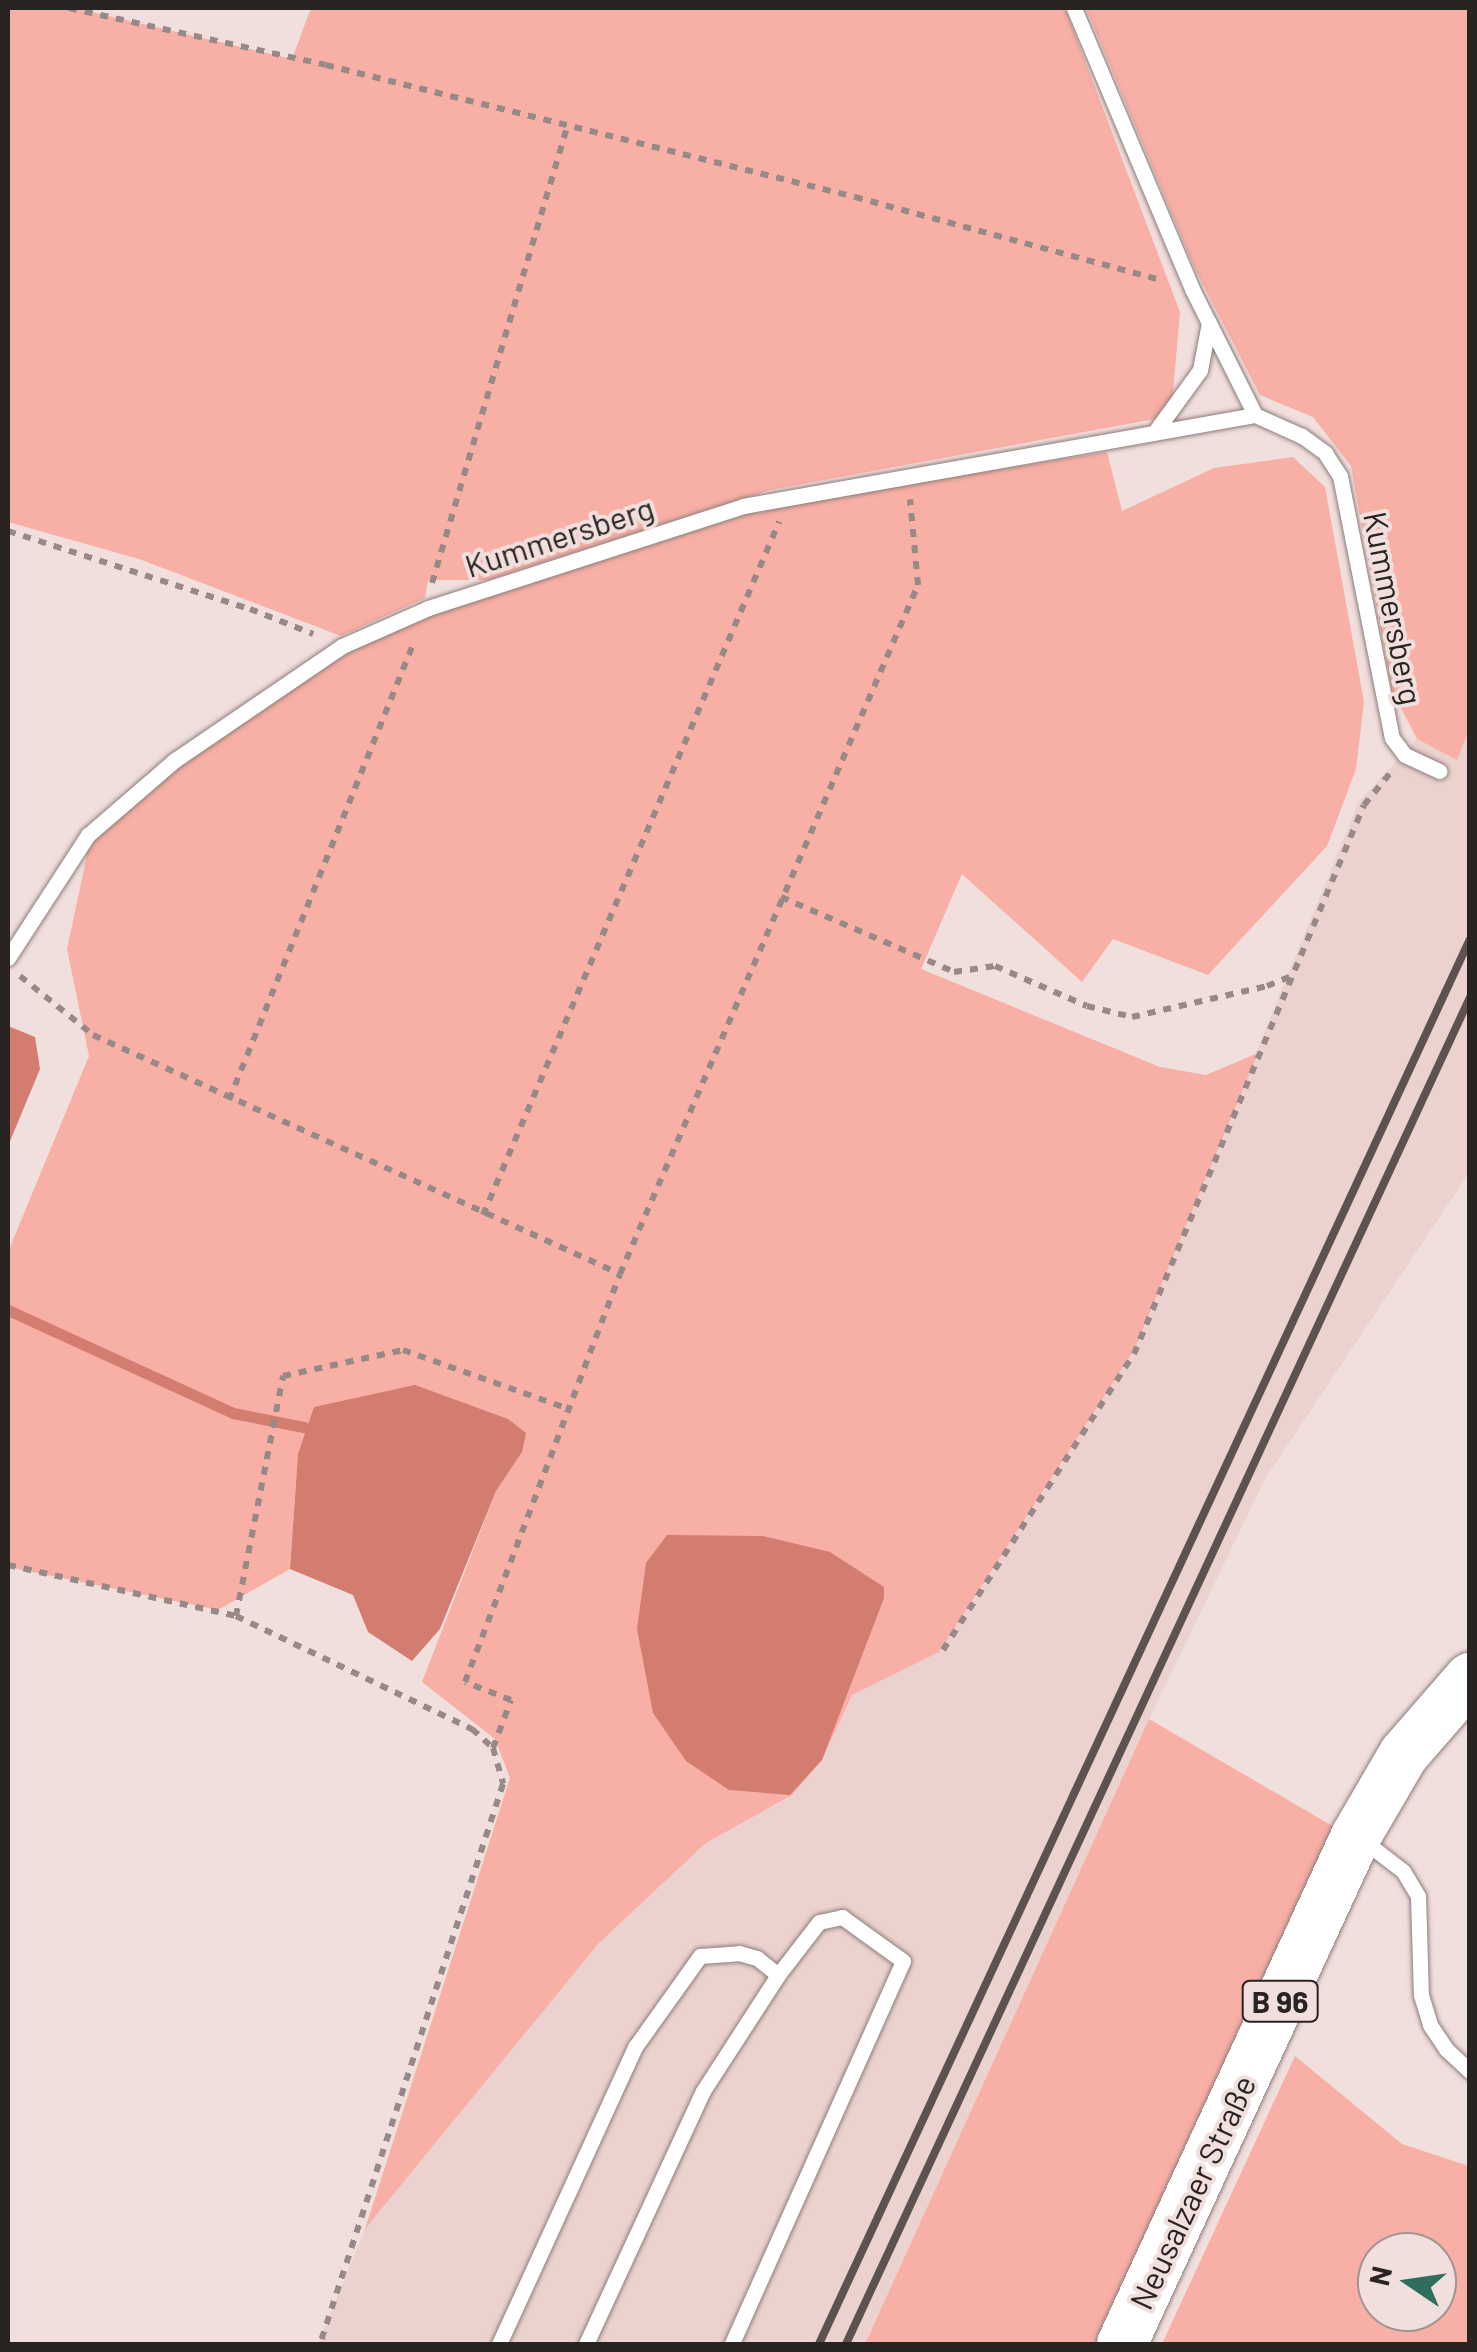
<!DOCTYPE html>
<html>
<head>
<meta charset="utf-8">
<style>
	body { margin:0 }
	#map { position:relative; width:1477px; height:2352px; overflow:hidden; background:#f1dfdd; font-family:Barlow,sans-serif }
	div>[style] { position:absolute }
	.built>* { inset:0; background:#ecd2ce }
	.green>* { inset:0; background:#f8afa5 }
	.water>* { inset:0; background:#d37c70 }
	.stream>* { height:11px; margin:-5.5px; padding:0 5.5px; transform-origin:5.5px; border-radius:5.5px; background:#d37c70 }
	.path>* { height:6px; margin-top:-3px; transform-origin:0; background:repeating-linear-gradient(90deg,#968988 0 8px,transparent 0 16px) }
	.roads { filter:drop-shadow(0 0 2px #8c7d7a) drop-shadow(0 0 2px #8c7d7a) }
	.service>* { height:15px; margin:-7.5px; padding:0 7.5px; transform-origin:7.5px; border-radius:7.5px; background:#fff }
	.primary>* { height:50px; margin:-25px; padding:0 25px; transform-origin:25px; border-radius:25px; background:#fff }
	.rail>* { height:8px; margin:-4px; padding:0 4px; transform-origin:4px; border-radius:4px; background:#5c5351 }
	span { translate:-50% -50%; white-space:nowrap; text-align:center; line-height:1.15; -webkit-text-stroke:8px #f1dfdd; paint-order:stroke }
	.shield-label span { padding:2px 8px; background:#f1dfdd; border:2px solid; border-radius:8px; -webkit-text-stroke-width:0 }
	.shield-label { font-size:30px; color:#292322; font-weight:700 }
	.street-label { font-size:32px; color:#292322 }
	.frame { position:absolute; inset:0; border:10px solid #292322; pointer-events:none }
	.north { position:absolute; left:1357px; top:2232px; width:100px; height:100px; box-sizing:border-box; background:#f1dfdd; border:2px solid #a19492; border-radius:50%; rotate:283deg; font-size:28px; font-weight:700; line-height:40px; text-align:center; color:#292322 }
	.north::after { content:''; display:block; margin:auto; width:35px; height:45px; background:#2f6e5c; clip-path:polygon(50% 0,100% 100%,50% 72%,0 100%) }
</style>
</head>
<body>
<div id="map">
	<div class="built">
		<div style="clip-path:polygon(1469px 727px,1469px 1173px,1265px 1479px,1149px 1719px,865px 2344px,318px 2344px,365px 2229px,599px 1943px,706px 1843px,792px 1795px,822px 1760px,852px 1695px,939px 1652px,1134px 1350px,1359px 801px,1417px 739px,1457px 759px)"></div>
	</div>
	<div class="green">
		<div style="clip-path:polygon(8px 8px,75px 8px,292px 59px,311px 8px,1065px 8px,1180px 312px,1171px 416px,770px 490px,488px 580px,428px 580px,425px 598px,341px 636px,139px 559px,8px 522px)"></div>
		<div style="clip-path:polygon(1086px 8px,1469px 8px,1470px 727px,1457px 760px,1417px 739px,1392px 691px,1351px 466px,1313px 417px,1260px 395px,1195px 269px)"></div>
		<div style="clip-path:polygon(1107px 452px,1122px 511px,1214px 468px,1293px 457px,1325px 487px,1364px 702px,1356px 769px,1327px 846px,1208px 975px,1113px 939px,1082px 982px,962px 874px,921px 969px,1160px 1067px,1206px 1075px,1258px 1053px,1134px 1350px,939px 1652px,852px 1695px,822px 1760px,792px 1795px,706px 1843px,599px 1943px,365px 2229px,510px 1778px,495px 1739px,422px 1682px,496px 1491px,522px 1452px,298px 1454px,290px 1569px,218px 1610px,8px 1567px,8px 1252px,89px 1056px,67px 949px,90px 841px,181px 761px,347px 651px,438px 612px,776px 505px)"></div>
		<div style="clip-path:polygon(1149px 1719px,1341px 1831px,1102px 2344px,865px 2344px)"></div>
		<div style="clip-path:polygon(evenodd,1295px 2056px,1402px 2144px,1469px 2166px,1469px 2344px,1162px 2344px,1295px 2056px,1437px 2252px,1437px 2312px,1377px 2312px,1377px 2252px,1437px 2252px)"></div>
	</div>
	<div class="water">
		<div style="clip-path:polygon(8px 1026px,35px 1037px,40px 1069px,8px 1146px)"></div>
		<div style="clip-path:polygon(415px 1385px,508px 1419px,526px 1433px,522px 1452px,496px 1491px,440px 1629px,412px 1661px,368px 1632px,353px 1595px,290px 1569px,298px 1454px,314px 1407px)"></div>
		<div style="clip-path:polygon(667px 1535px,763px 1536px,830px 1552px,884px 1587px,884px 1598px,822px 1760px,790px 1795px,729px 1790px,686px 1761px,653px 1713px,637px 1629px,646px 1563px)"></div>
	</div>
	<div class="stream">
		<div style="left:8px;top:1310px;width:247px;rotate:24.6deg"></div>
		<div style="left:233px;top:1413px;width:72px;rotate:11.2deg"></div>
	</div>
	<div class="path">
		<div style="left:69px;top:8px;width:263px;rotate:12.5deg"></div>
		<div style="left:326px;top:65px;width:545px;rotate:14.01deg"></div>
		<div style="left:855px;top:197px;width:320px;rotate:15.2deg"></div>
		<div style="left:8px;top:531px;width:254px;rotate:17.9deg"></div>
		<div style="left:250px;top:609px;width:68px;rotate:21.6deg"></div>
		<div style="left:432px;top:583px;width:475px;rotate:-73.5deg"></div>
		<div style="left:781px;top:897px;width:189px;rotate:23.4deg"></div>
		<div style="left:954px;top:972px;width:41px;rotate:-8.3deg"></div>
		<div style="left:995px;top:966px;width:100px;rotate:23.5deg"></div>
		<div style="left:1087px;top:1006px;width:46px;rotate:13.7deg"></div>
		<div style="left:1132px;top:1017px;width:139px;rotate:-12.9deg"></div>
		<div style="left:1267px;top:986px;width:29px;rotate:-22deg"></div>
		<div style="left:20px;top:976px;width:94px;rotate:38.9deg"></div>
		<div style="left:93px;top:1035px;width:579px;rotate:24.39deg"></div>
		<div style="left:229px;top:1100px;width:494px;rotate:-68deg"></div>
		<div style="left:483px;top:1215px;width:754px;rotate:-66.87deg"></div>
		<div style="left:8px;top:1565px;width:234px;rotate:12.6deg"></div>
		<div style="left:236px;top:1616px;width:262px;rotate:25.6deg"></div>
		<div style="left:472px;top:1729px;width:28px;rotate:42deg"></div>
		<div style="left:493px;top:1748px;width:37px;rotate:74deg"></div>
		<div style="left:503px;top:1784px;width:589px;rotate:108.1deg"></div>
		<div style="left:236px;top:1616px;width:245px;rotate:-78.9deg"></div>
		<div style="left:283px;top:1376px;width:123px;rotate:-12.2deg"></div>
		<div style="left:403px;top:1350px;width:176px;rotate:19.6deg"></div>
		<div style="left:943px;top:1650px;width:352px;rotate:-57.2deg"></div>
		<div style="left:1134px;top:1354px;width:595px;rotate:-67.27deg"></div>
		<div style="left:1364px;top:805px;width:43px;rotate:-50.7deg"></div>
		<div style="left:493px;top:1748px;width:51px;rotate:-69.4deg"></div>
		<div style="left:511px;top:1700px;width:49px;rotate:-158.6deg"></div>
		<div style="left:465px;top:1682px;width:436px;rotate:-69.2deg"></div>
		<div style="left:620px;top:1274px;width:751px;rotate:-66.61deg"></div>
		<div style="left:918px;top:585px;width:86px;rotate:-95.3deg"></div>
	</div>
	<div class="roads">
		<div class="service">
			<div style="left:1074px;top:8px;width:305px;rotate:67.2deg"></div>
			<div style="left:1192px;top:289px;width:141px;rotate:63.4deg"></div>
			<div style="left:1157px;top:429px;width:73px;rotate:-53.9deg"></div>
			<div style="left:1200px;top:370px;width:48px;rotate:-79.2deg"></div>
			<div style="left:8px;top:958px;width:147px;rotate:-57deg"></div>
			<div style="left:88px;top:835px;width:115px;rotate:-40.8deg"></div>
			<div style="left:175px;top:760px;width:202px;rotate:-34.3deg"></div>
			<div style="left:342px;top:646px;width:94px;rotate:-23.8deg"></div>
			<div style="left:428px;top:608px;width:331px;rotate:-17.9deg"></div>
			<div style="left:743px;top:506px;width:520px;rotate:-10.08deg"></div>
			<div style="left:1255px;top:415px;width:51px;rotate:24.1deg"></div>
			<div style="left:1302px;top:436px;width:29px;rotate:36deg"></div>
			<div style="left:1325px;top:453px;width:27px;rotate:57deg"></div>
			<div style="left:1340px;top:476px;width:267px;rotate:78.8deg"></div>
			<div style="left:1392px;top:738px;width:21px;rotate:53deg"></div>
			<div style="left:1405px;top:755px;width:38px;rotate:25deg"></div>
			<div style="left:1364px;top:1841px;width:49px;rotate:37.6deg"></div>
			<div style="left:1403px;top:1871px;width:29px;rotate:59deg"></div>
			<div style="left:1418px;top:1896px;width:99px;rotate:88.3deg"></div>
			<div style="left:1421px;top:1995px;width:31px;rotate:73deg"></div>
			<div style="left:1430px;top:2025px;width:29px;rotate:56deg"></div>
			<div style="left:1446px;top:2049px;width:33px;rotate:43deg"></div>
			<div style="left:499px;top:2344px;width:327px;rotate:-65.4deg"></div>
			<div style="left:635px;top:2047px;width:112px;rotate:-54.5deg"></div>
			<div style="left:700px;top:1956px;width:39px;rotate:-4deg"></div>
			<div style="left:739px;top:1953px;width:19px;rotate:16deg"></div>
			<div style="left:757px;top:1958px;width:27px;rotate:39deg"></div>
			<div style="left:778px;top:1975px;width:67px;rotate:-52.3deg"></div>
			<div style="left:819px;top:1922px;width:24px;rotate:-12deg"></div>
			<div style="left:842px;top:1917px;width:75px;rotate:35.8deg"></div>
			<div style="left:903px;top:1961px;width:419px;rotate:114.1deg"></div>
			<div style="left:586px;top:2344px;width:279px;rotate:-65.2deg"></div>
			<div style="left:703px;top:2091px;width:138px;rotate:-57.1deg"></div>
		</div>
		<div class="primary">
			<div style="left:1122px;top:2344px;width:559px;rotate:-65.27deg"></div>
			<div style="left:1356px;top:1836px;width:95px;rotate:-59.7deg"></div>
			<div style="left:1404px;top:1754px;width:101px;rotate:-49deg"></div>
		</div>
	</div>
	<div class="rail">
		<div style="left:819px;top:2344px;width:1548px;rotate:-65.14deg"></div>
		<div style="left:846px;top:2344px;width:1485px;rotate:-65.14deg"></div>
	</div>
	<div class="shield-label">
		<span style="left:1280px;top:2001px">B 96</span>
	</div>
	<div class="street-label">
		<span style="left:559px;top:536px;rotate:-18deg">Kummersberg</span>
		<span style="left:1394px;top:608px;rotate:79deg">Kummersberg</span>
		<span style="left:1192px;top:2192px;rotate:-65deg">Neusalzaer Straße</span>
	</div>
	<div class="frame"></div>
	<div class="north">N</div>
</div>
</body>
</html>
